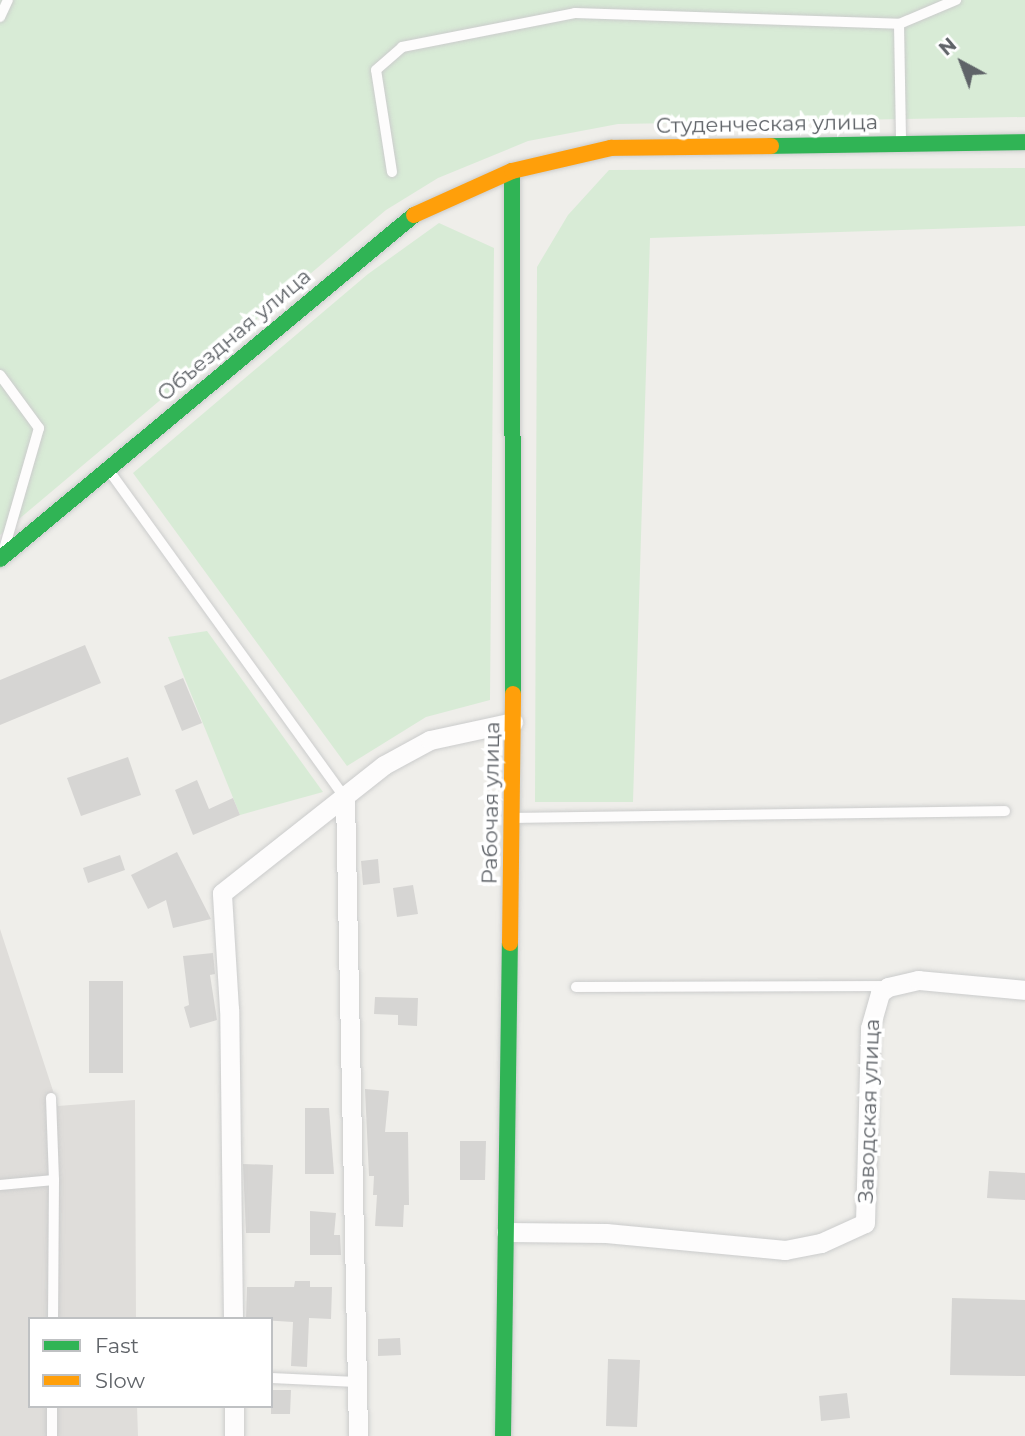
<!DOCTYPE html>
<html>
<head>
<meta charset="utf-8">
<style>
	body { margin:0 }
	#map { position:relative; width:1025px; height:1436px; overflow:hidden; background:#efeeea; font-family:Montserrat,sans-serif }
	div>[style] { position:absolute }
	.industrial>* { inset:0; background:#dfddda }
	.green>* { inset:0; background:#d8ebd6 }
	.building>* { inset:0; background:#d6d5d3 }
	.roads { filter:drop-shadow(0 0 2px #cbcccc) drop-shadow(0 0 2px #cbcccc) }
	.lane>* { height:10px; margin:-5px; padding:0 5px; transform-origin:5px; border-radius:5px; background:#fdfcfc }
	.street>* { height:19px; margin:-9.5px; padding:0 9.5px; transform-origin:9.5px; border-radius:9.5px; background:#fdfcfc }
	.fast>* { height:16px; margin:-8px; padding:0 8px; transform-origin:8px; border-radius:8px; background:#30b455 }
	.slow>* { height:16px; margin:-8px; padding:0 8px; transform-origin:8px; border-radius:8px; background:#ff9f0a }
	span { translate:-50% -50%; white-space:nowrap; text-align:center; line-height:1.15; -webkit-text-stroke:7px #fff; paint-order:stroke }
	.street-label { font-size:21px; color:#5f6368 }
	.legend { position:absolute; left:28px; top:1317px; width:245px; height:91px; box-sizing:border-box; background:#fff; border:2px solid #bfc1c3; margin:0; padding:9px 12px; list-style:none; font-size:21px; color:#5f6368 }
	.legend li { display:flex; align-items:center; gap:14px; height:35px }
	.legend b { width:35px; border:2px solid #bfc1c3 }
	.north { position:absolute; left:927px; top:28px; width:70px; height:70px; -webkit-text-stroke:5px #fff; paint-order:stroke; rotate:319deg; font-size:19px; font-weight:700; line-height:28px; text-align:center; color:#5f6368 }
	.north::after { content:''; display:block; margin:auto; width:24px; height:32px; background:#5f6368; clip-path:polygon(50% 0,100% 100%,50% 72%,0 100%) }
</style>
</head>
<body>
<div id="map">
	<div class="industrial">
		<div style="clip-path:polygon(0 929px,58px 1106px,135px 1100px,136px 1319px,30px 1319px,30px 1406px,137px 1406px,138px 1436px,0 1436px)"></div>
	</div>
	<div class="green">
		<div style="clip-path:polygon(0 0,1025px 0,1025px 117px,618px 124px,528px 141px,438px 178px,386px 210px,0 535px)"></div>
		<div style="clip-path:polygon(1025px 168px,1025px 226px,650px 238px,633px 802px,535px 802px,537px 267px,568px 215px,609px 170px)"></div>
		<div style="clip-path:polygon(439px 223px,494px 248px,490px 700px,426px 717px,347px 766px,133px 473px,368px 274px)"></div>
		<div style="clip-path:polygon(207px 631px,323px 792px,240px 815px,168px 637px)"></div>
	</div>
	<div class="building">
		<div style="clip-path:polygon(85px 645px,101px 683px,0 725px,0 680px)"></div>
		<div style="clip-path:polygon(183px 678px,202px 723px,182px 731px,164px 686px)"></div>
		<div style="clip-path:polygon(128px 757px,141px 795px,81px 816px,67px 778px)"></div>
		<div style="clip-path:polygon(197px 780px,209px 809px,233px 798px,240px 815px,193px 835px,175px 790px)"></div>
		<div style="clip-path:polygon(177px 852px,211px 919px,173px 928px,166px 900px,148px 909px,131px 875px)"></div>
		<div style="clip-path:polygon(120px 855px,125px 870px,88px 883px,83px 868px)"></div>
		<div style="clip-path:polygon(378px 859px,380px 883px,363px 885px,361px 861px)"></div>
		<div style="clip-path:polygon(413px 885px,418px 914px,397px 917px,393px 888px)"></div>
		<div style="clip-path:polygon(213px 953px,215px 974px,210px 975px,217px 1020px,190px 1028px,184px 1007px,189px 1005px,183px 956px)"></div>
		<div style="clip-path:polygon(89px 981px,123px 981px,123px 1073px,89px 1073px)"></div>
		<div style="clip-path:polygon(375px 997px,418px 998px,417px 1026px,398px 1025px,398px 1015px,374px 1014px)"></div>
		<div style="clip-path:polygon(365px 1089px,389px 1091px,385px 1132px,408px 1132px,409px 1205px,404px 1205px,403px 1227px,375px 1226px,377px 1195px,373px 1195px,374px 1176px,369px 1176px)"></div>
		<div style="clip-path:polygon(305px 1108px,329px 1108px,334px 1174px,305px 1174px)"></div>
		<div style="clip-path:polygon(460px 1141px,486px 1141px,485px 1180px,460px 1180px)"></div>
		<div style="clip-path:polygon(243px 1164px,273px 1165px,270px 1233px,246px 1233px)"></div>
		<div style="clip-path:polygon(989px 1171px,1025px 1173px,1025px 1200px,987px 1198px)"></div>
		<div style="clip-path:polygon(310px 1211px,336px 1213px,334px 1235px,340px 1235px,341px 1255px,310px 1255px)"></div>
		<div style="clip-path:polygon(295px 1281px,310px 1281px,310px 1287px,332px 1287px,331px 1319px,309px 1318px,307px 1367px,291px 1366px,293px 1322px,246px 1319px,247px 1287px,294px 1287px)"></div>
		<div style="clip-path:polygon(952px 1298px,1025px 1300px,1025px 1376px,950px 1375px)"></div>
		<div style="clip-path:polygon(400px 1338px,401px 1355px,378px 1356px,378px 1339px)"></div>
		<div style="clip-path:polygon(608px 1359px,640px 1360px,637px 1427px,606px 1426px)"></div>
		<div style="clip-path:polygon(271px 1390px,291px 1390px,290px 1414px,271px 1414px)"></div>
		<div style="clip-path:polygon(847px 1393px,850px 1418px,821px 1421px,819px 1396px)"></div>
	</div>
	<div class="roads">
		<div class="lane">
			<div style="left:0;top:17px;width:19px;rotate:-65deg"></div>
			<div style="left:899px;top:24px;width:119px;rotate:89deg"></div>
			<div style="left:392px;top:172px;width:103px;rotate:-98.9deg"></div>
			<div style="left:376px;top:70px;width:35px;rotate:-41deg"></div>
			<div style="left:402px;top:47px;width:176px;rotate:-11.1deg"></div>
			<div style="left:575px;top:13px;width:324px;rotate:1.9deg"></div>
			<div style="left:899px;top:24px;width:62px;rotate:-22.8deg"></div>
			<div style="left:0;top:375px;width:66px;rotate:53.7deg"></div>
			<div style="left:39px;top:428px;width:123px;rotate:106.1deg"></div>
			<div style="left:110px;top:472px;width:400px;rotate:54.2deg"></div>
			<div style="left:515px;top:818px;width:490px;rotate:-0.8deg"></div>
			<div style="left:576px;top:987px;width:311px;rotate:-0.2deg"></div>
			<div style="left:51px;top:1098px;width:82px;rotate:87.9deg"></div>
			<div style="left:0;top:1185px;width:54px;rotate:-5.3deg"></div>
			<div style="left:54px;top:1180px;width:139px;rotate:90.4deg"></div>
			<div style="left:271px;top:1378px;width:86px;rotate:2.7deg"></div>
			<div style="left:52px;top:1436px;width:30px;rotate:-90deg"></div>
		</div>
		<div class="street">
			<div style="left:345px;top:797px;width:639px;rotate:88.83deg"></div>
			<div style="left:506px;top:1232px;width:100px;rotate:0.6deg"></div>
			<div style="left:606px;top:1233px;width:180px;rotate:5.4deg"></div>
			<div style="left:785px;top:1250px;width:37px;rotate:-11deg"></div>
			<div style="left:821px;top:1243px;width:48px;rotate:-24.4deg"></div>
			<div style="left:865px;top:1223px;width:195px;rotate:-88.5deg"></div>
			<div style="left:870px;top:1028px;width:36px;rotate:-74deg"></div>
			<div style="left:880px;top:993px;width:10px;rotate:-37deg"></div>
			<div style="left:888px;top:987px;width:31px;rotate:-13deg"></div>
			<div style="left:918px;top:980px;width:107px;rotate:5.3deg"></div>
			<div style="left:233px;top:1319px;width:310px;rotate:-90.7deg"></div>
			<div style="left:229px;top:1009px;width:116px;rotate:-93.5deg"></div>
			<div style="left:222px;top:893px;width:206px;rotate:-38.3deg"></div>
			<div style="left:384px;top:765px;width:52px;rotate:-28.5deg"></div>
			<div style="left:430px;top:740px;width:85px;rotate:-12.2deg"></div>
			<div style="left:234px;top:1406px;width:30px;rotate:90deg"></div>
		</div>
		<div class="fast">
			<div style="left:771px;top:146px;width:254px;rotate:-0.9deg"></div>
			<div style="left:512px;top:171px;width:523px;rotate:89.89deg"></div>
			<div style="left:0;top:559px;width:538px;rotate:-39.72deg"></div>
			<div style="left:503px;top:1436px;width:493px;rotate:-89.2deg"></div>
		</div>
		<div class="slow">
			<div style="left:414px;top:215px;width:107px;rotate:-24.2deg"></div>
			<div style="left:512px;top:171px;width:102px;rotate:-13.1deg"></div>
			<div style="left:611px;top:148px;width:160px;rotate:-0.7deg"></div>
			<div style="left:510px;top:943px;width:249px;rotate:-89.3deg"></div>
		</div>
	</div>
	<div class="street-label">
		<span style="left:767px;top:124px;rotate:-1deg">Студенческая улица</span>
		<span style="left:234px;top:335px;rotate:-40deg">Объездная улица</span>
		<span style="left:491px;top:803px;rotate:-89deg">Рабочая улица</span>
		<span style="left:869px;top:1111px;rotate:-88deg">Заводская улица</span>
	</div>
	<ul class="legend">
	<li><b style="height:9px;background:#30b455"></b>Fast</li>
	<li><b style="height:9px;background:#ff9f0a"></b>Slow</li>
	</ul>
	<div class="north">N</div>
</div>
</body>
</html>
